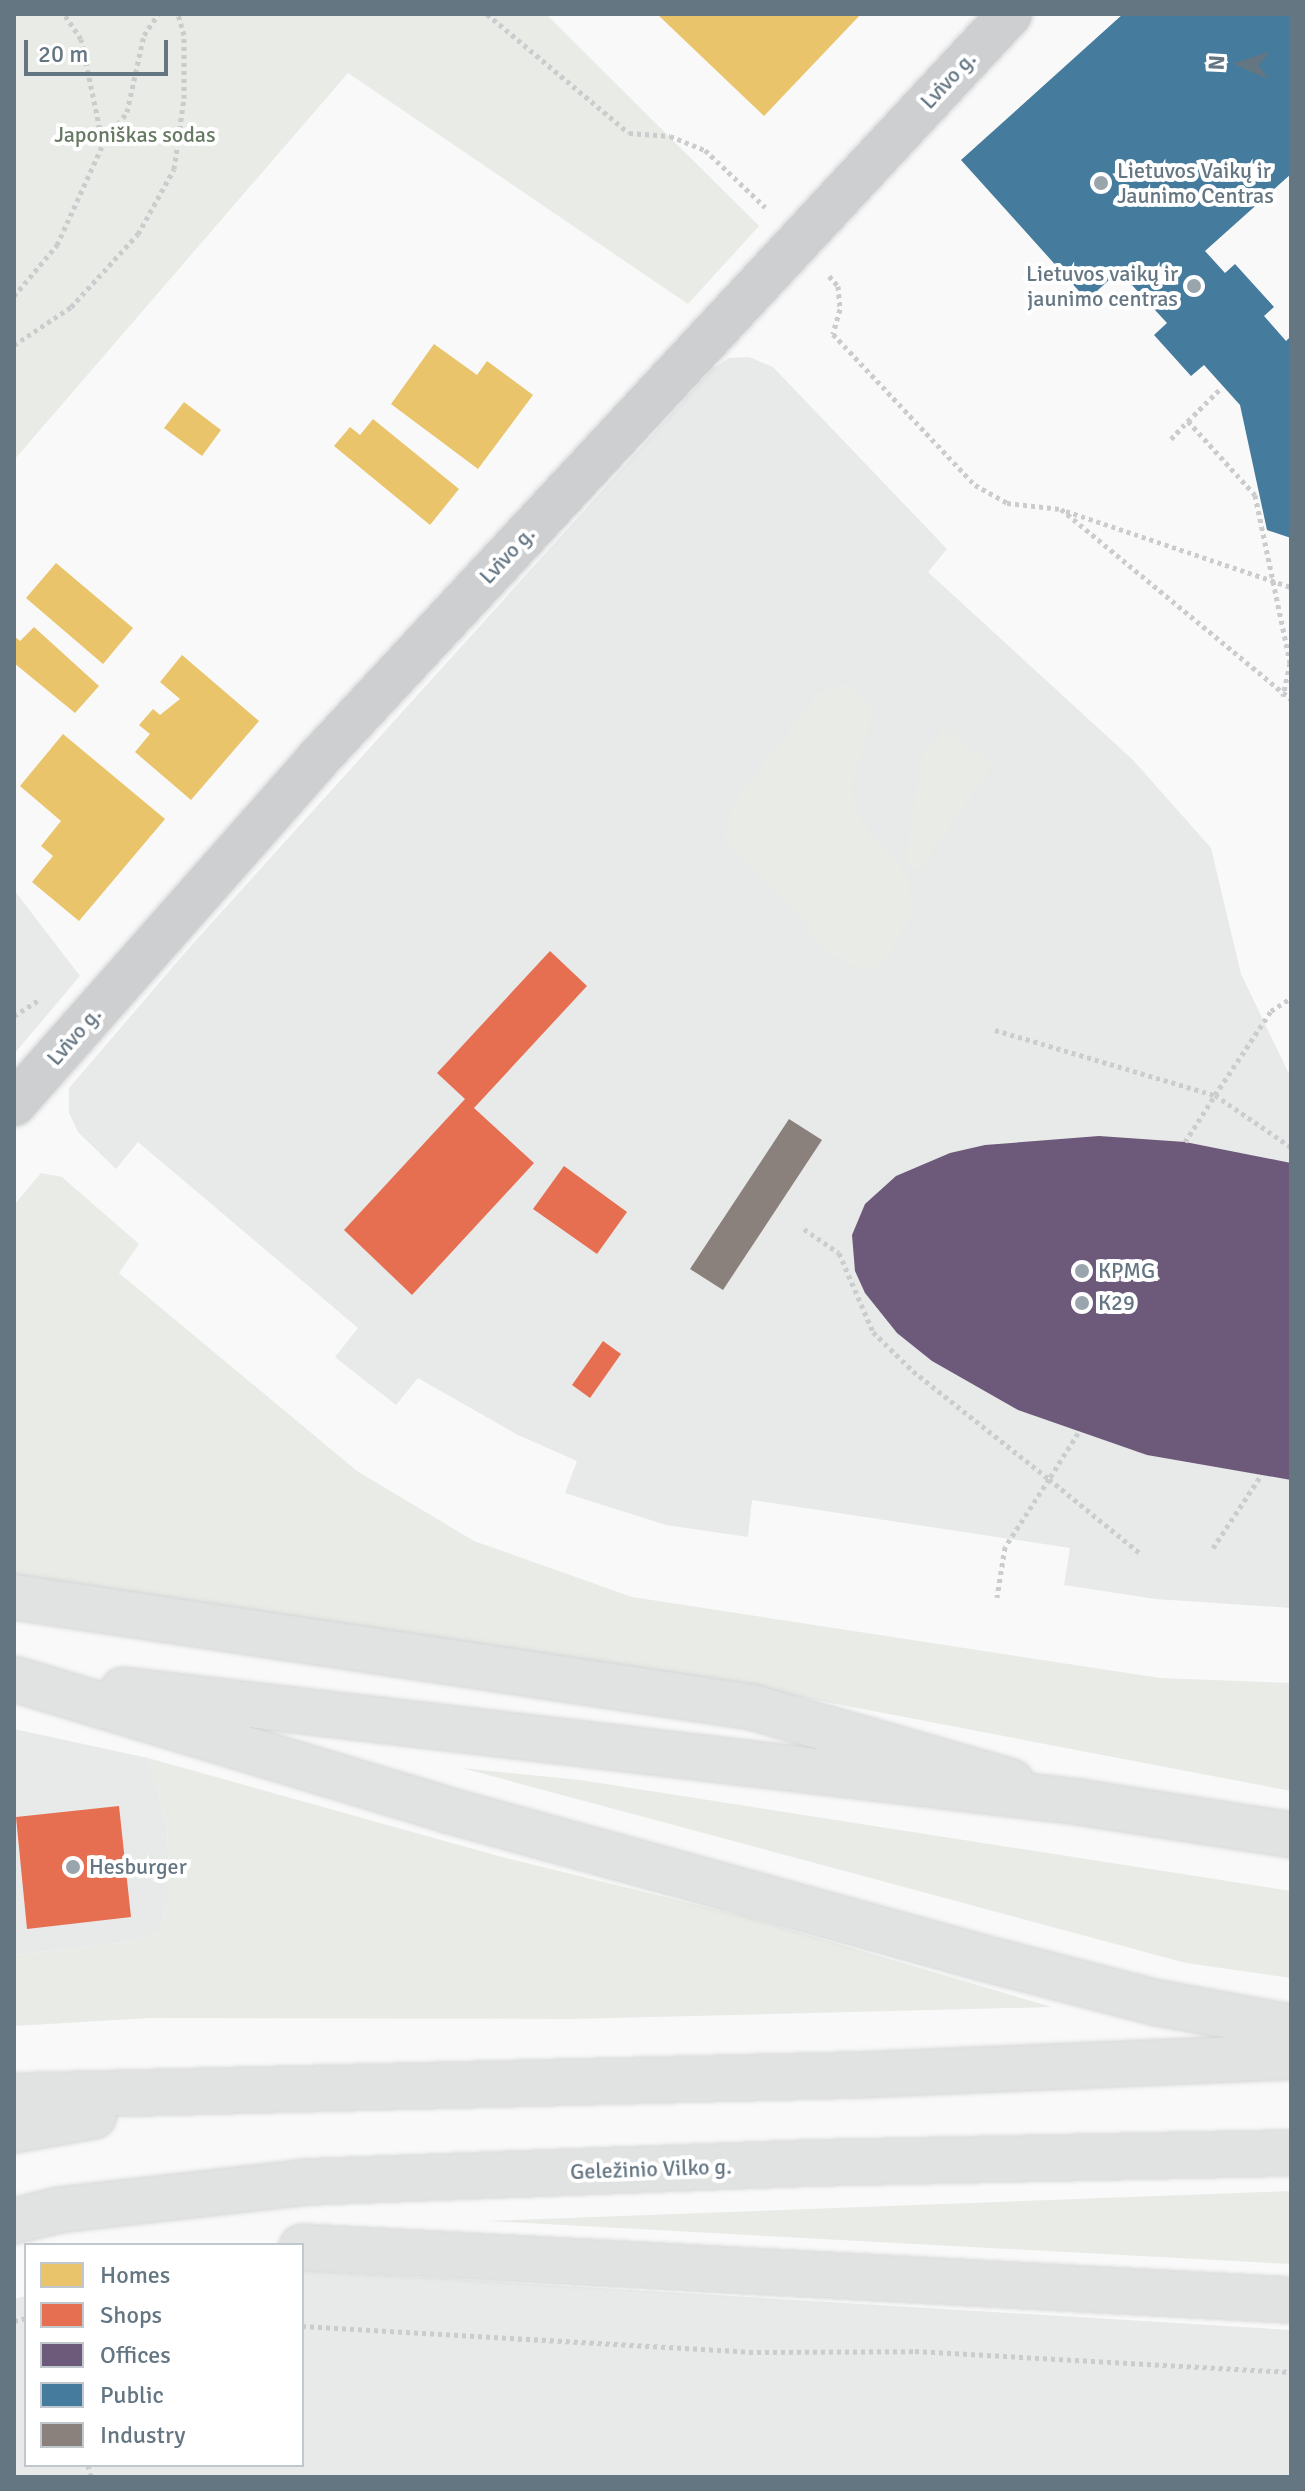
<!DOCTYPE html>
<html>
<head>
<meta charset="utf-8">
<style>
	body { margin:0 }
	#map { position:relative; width:1305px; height:2491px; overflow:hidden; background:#f9f9f9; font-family:Signika,sans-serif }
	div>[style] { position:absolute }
	.built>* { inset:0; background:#e8e9e9 }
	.green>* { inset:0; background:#e8ebe6 }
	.homes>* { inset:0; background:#e9c46a }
	.shops>* { inset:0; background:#e76f51 }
	.offices>* { inset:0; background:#6d597a }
	.public>* { inset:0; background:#457b9d }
	.industry>* { inset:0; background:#8a817c }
	.path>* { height:5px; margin-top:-2.5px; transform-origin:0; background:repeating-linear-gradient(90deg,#cbcccd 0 4px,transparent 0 8px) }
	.roads { filter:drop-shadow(0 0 2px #d5d6d7) drop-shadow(0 0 2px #d5d6d7) }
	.minor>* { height:44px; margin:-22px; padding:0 22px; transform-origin:22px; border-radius:22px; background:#cecfd0 }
	.major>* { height:44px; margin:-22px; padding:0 22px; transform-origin:22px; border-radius:22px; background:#e1e2e2 }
	.highway>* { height:44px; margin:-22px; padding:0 22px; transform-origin:22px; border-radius:22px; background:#e1e2e2 }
	.dots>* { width:22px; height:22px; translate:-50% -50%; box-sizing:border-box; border:4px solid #fff; border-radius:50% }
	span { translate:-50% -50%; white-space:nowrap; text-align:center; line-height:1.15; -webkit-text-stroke:8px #fff; paint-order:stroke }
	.street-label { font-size:22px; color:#657683 }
	.park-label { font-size:22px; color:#687a64 }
	.poi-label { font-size:22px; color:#657683 }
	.left { translate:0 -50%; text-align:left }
	.right { translate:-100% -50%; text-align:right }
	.frame { position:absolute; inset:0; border:16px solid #657683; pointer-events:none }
	.legend { position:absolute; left:24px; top:2243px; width:280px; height:224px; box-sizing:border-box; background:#fff; border:2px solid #c1c8cd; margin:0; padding:10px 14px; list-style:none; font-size:24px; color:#657683 }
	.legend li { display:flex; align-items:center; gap:16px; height:40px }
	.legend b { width:40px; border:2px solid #c1c8cd }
	.north { position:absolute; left:1201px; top:24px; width:80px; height:80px; -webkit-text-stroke:6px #fff; paint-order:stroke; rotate:273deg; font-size:22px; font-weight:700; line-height:32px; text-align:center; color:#657683 }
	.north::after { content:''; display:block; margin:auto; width:28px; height:36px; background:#657683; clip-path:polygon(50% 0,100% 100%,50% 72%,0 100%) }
	.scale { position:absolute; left:24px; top:40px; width:144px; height:36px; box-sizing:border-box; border:4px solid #657683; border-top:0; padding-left:10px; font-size:24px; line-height:28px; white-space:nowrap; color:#657683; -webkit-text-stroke:6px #fff; paint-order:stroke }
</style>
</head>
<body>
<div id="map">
	<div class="built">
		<div style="clip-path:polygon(749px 357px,773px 367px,947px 549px,928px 572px,1133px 760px,1211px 848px,1241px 974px,1291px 1078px,1291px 1608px,1155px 1599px,1064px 1585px,1070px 1548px,752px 1500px,748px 1537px,666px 1525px,565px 1493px,577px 1461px,518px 1435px,418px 1378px,396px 1405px,335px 1357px,358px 1328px,138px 1142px,116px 1169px,78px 1132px,69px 1113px,69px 1088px,189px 948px,712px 369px,729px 358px)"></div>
		<div style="clip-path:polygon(14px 890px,80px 976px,14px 1054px)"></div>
		<div style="clip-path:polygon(14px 1729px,148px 1758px,167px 1825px,170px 1895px,160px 1930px,137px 1941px,14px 1955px)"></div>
		<div style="clip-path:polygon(302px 2270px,1291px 2330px,1291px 2477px,14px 2477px,14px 2299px,26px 2296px,26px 2465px,302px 2465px)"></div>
	</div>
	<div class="green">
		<div style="clip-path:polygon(14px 14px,546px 14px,759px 226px,688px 304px,348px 73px,14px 460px)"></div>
		<div style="clip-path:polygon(849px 684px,874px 711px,851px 789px,858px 817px,909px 877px,912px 914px,884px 965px,860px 969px,833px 955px,724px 839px,731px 807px,819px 691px)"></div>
		<div style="clip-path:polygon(942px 728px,993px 765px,919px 871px,906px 861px,921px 760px)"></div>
		<div style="clip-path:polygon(41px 1173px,62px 1177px,139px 1244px,119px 1273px,357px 1471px,474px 1541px,632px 1597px,1160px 1678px,1291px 1683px,1291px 1791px,679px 1674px,14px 1575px,14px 1205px)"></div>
		<div style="clip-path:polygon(148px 1758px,502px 1857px,750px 1918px,1052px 2007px,571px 2019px,150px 2018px,14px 2026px,14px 1955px,137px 1941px,160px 1930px,170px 1895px,167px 1825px)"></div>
		<div style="clip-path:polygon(462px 1768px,580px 1780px,1291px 1891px,1291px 1978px,1186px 1963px)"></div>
		<div style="clip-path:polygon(1291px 2191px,1291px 2264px,487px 2221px)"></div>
	</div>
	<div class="homes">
		<div style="clip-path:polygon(657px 14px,861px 14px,764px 116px)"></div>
		<div style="clip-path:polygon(434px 344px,477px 375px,487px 361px,533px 395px,478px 469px,391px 404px)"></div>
		<div style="clip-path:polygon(184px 402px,221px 430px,202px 456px,164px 428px)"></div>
		<div style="clip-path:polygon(373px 419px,459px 489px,430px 525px,334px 446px,350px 427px,360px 435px)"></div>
		<div style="clip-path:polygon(56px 563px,133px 628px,103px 664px,26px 598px)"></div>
		<div style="clip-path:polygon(34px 627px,99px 686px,75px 713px,14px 663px,14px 636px,20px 641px)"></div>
		<div style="clip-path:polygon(182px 655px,259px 721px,191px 800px,135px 752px,150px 734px,139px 725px,153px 709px,160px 715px,180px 699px,160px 682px)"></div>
		<div style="clip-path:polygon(63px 734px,165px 819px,79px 921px,32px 882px,53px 856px,41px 846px,61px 821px,20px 786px)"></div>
	</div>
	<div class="shops">
		<div style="clip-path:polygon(550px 951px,587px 986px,474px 1108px,534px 1163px,412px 1295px,344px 1230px,465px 1099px,437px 1073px)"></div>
		<div style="clip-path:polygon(564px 1166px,627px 1212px,597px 1254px,533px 1209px)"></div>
		<div style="clip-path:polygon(603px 1341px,621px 1354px,590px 1398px,572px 1385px)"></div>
		<div style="clip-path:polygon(119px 1806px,131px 1917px,27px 1929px,16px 1817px)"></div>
	</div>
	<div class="offices">
		<div style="clip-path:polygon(1099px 1136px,1185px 1142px,1291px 1163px,1291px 1480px,1147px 1455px,1018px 1410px,932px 1361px,897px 1333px,865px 1293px,855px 1271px,852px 1235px,865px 1204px,896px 1176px,950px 1153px,985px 1145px)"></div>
	</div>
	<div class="public">
		<div style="clip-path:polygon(1123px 14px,1291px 14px,1291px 174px,1205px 251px,1225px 273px,1235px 264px,1274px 307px,1264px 316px,1286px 341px,1291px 336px,1291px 538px,1267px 530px,1240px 405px,1204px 365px,1191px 376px,1154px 335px,1167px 323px,1119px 271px,1087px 300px,961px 160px)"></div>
	</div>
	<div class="industry">
		<div style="clip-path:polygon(789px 1119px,822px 1140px,723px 1290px,690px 1269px)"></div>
	</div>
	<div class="path">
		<div style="left:487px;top:14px;width:185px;rotate:40deg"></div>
		<div style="left:629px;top:133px;width:41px;rotate:4.2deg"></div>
		<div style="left:670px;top:136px;width:38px;rotate:22deg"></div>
		<div style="left:705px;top:150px;width:83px;rotate:43.5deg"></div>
		<div style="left:103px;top:143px;width:39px;rotate:-52deg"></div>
		<div style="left:127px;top:112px;width:79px;rotate:-77.6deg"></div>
		<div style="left:144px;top:35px;width:25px;rotate:-56deg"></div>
		<div style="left:829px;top:276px;width:13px;rotate:48deg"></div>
		<div style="left:838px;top:286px;width:23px;rotate:85deg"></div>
		<div style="left:840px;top:309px;width:26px;rotate:106deg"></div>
		<div style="left:833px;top:334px;width:207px;rotate:46.8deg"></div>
		<div style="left:975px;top:485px;width:37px;rotate:29deg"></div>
		<div style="left:1007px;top:503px;width:54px;rotate:6.3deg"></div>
		<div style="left:1061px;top:509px;width:298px;rotate:39.6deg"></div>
		<div style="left:14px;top:296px;width:67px;rotate:-49.9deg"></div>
		<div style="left:57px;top:245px;width:111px;rotate:-65.5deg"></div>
		<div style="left:103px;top:144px;width:107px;rotate:-101.8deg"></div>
		<div style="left:81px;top:39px;width:30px;rotate:-124deg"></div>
		<div style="left:14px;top:345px;width:69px;rotate:-33.7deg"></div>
		<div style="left:71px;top:307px;width:99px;rotate:-47.5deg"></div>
		<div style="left:138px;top:234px;width:74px;rotate:-61deg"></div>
		<div style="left:174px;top:169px;width:72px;rotate:-82deg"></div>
		<div style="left:184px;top:98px;width:63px;rotate:-90deg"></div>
		<div style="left:184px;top:35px;width:22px;rotate:-106deg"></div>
		<div style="left:1219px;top:390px;width:44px;rotate:135deg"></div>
		<div style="left:1188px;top:421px;width:100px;rotate:47.8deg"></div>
		<div style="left:1255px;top:495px;width:172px;rotate:78.2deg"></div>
		<div style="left:1290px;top:663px;width:34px;rotate:102deg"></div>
		<div style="left:1171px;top:439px;width:25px;rotate:-47deg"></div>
		<div style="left:1066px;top:511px;width:237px;rotate:18.7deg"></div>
		<div style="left:14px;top:1016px;width:31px;rotate:-33deg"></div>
		<div style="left:995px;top:1030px;width:229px;rotate:16.5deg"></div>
		<div style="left:1215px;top:1095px;width:101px;rotate:-56.3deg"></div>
		<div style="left:1271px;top:1011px;width:24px;rotate:-33deg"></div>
		<div style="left:1185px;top:1142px;width:56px;rotate:-57.4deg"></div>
		<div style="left:1215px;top:1095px;width:92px;rotate:34.4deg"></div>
		<div style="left:804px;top:1229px;width:42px;rotate:34.4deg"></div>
		<div style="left:839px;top:1253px;width:86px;rotate:66.7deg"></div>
		<div style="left:873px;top:1332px;width:56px;rotate:44.3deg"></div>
		<div style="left:913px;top:1371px;width:174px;rotate:38.5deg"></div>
		<div style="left:1049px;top:1479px;width:81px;rotate:122.9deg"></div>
		<div style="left:1005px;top:1547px;width:51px;rotate:99.1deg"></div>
		<div style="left:1078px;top:1433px;width:54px;rotate:122.2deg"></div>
		<div style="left:1049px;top:1479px;width:119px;rotate:39.2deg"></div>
		<div style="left:1213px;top:1548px;width:85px;rotate:-56.5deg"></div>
		<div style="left:14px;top:2321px;width:12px;rotate:-14deg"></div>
		<div style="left:302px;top:2326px;width:448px;rotate:3.3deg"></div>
		<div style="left:749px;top:2352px;width:166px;rotate:-0.3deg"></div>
		<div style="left:915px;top:2351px;width:377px;rotate:3.2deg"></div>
		<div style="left:88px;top:2465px;width:12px;rotate:76deg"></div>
	</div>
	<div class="roads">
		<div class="minor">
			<div style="left:14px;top:1104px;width:458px;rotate:-48.6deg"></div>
			<div style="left:317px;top:760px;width:1018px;rotate:-47.11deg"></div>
		</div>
		<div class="major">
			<div style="left:14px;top:1597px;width:746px;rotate:8.48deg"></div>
			<div style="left:752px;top:1707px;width:270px;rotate:16.1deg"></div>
		</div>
		<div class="highway">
			<div style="left:14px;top:1679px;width:452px;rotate:16.8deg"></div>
			<div style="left:447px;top:1810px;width:564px;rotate:15.42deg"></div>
			<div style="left:991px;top:1960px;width:167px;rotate:14.5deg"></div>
			<div style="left:1153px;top:2002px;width:140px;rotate:10.3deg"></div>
			<div style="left:123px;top:1690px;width:963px;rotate:6.68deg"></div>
			<div style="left:1079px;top:1802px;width:215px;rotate:8.8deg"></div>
			<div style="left:14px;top:2096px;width:842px;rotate:-1.43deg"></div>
			<div style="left:856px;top:2075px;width:435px;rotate:-2.4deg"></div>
			<div style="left:14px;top:2130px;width:81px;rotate:-9.9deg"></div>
			<div style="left:14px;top:2221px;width:46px;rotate:-13.7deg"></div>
			<div style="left:59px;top:2210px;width:250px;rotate:-6.4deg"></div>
			<div style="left:307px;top:2182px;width:504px;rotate:-2.16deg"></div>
			<div style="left:811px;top:2163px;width:480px;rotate:-1.2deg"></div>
			<div style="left:302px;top:2247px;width:990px;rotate:3.07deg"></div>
		</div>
	</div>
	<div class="dots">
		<div style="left:1101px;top:183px;background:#99a4ac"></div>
		<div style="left:1194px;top:286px;background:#99a4ac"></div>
		<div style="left:1082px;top:1271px;background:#99a4ac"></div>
		<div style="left:1082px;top:1303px;background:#99a4ac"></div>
		<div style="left:73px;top:1867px;background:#99a4ac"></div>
	</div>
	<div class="street-label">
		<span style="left:948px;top:80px;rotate:-47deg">Lvivo g.</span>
		<span style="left:507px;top:555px;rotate:-47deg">Lvivo g.</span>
		<span style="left:74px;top:1036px;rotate:-49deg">Lvivo g.</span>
		<span style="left:651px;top:2169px;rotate:-2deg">Geležinio Vilko g.</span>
	</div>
	<div class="park-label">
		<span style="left:135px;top:135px">Japoniškas sodas</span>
	</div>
	<div class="poi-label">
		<span class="left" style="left:1117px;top:183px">Lietuvos Vaikų ir<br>Jaunimo Centras</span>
		<span class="right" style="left:1178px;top:286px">Lietuvos vaikų ir<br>jaunimo centras</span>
		<span class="left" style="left:1098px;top:1271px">KPMG</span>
		<span class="left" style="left:1098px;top:1303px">K29</span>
		<span class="left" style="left:89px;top:1867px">Hesburger</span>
	</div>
	<div class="frame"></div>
	<ul class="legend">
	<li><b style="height:22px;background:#e9c46a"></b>Homes</li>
	<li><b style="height:22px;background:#e76f51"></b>Shops</li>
	<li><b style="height:22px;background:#6d597a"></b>Offices</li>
	<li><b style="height:22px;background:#457b9d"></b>Public</li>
	<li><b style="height:22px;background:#8a817c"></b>Industry</li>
	</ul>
	<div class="north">N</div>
	<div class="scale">20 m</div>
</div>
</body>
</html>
